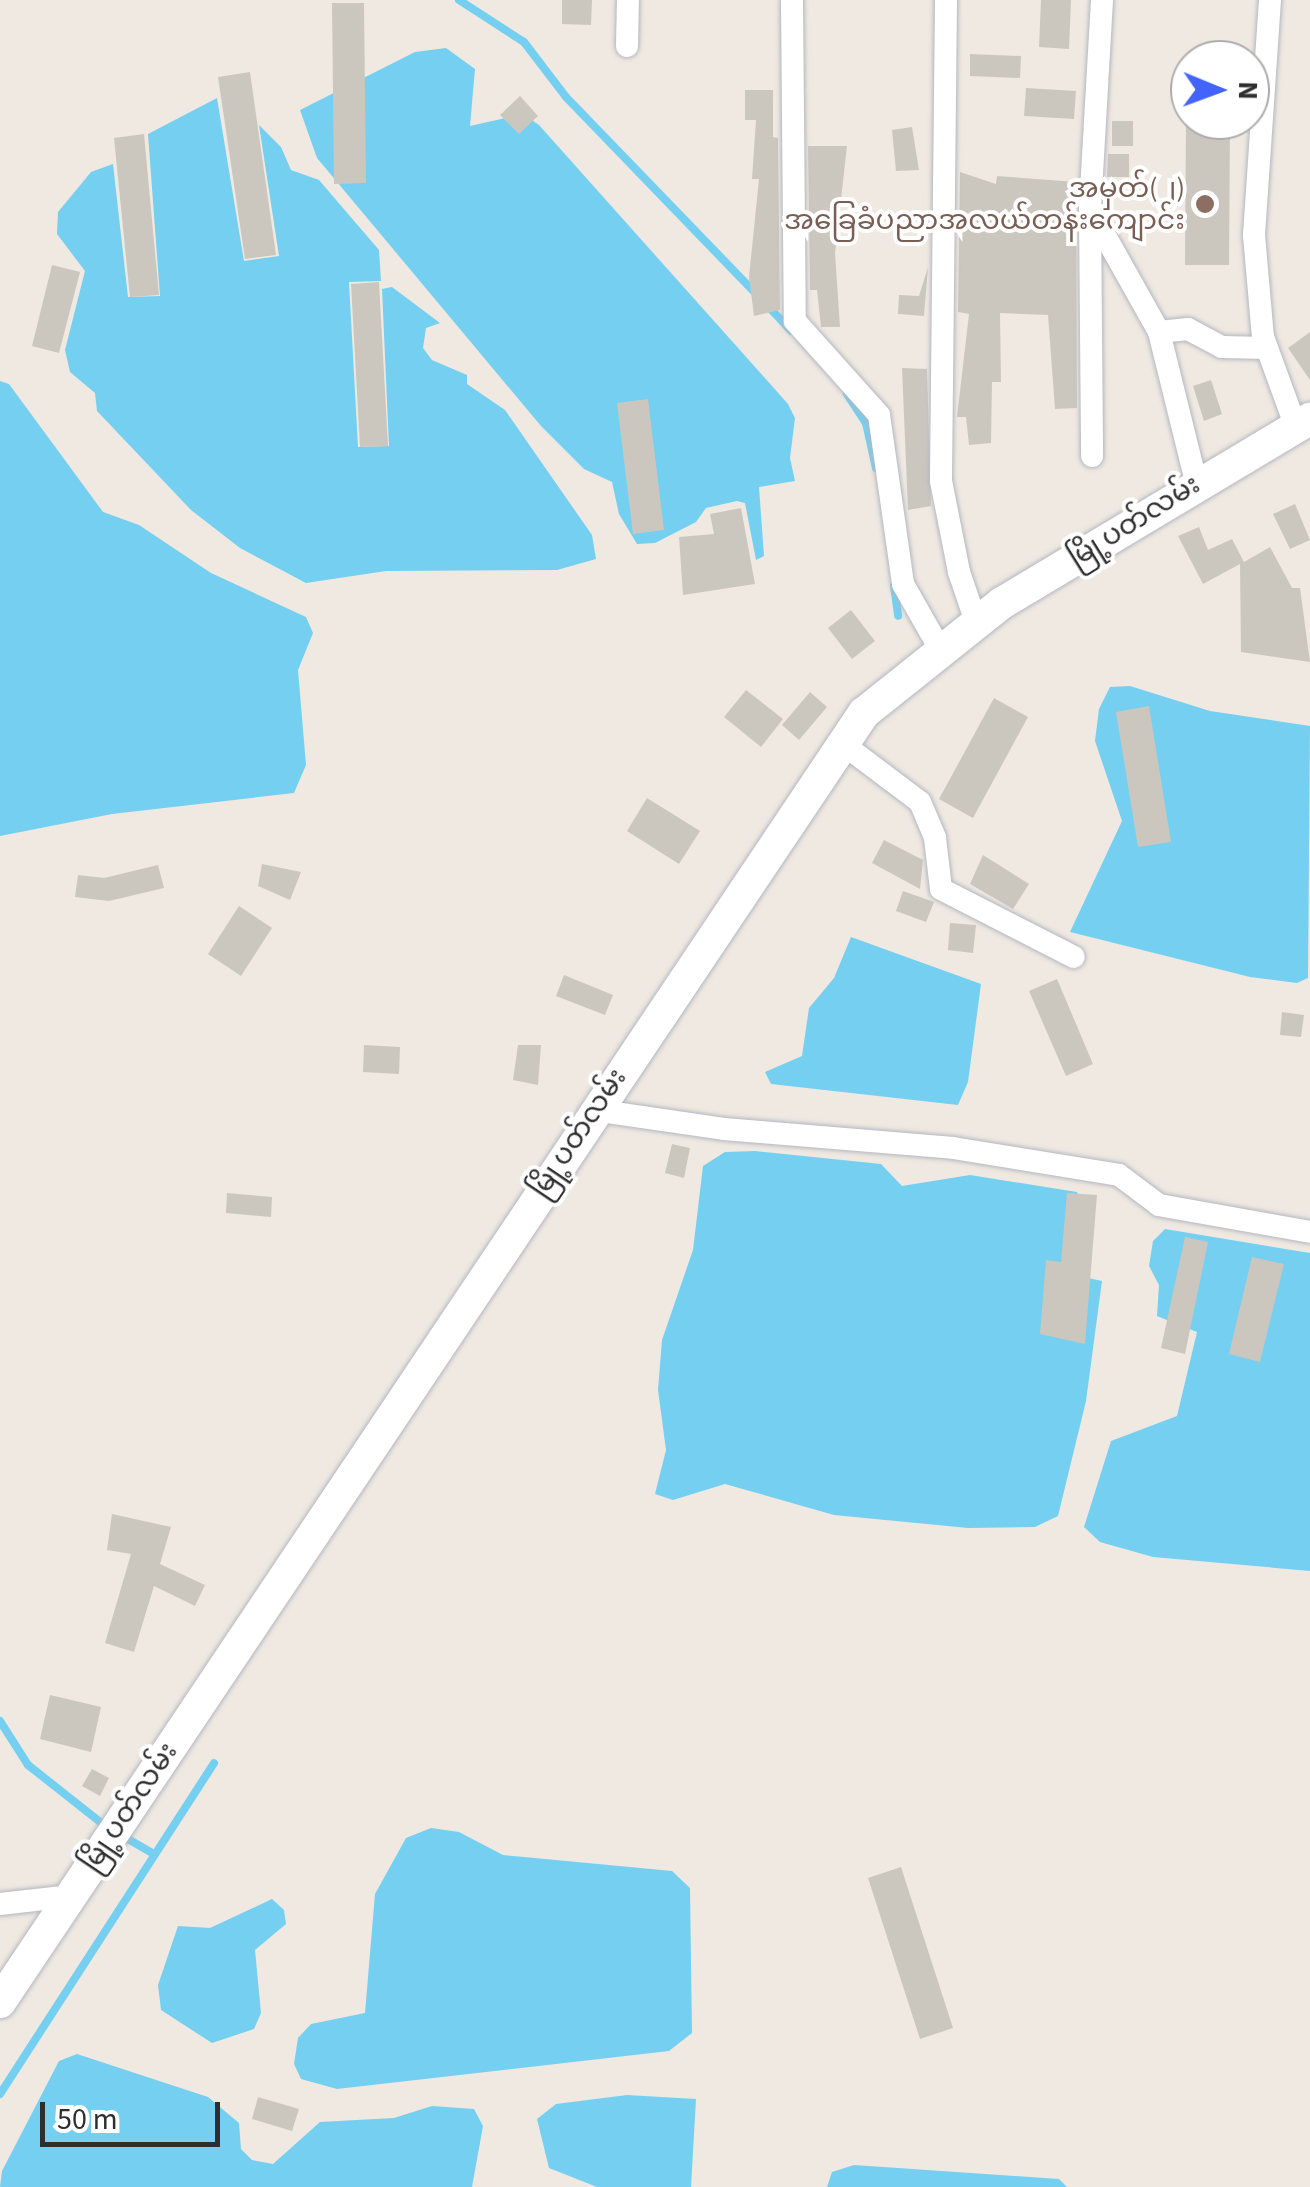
<!DOCTYPE html>
<html>
<head>
<meta charset="utf-8">
<style>
	body { margin:0 }
	#map { position:relative; width:1310px; height:2187px; overflow:hidden; background:#efe9e1; font-family:"Source Sans 3","Noto Sans Myanmar",sans-serif }
	div>[style] { position:absolute }
	.water>* { inset:0; background:#75cff0 }
	.stream>* { height:8px; margin:-4px; padding:0 4px; transform-origin:4px; border-radius:4px; background:#75cff0 }
	.building>* { inset:0; background:#cbc7bf }
	.roads { filter:drop-shadow(0 0 2px #b4b7c1) drop-shadow(0 0 2px #b4b7c1) }
	.street>* { height:22px; margin:-11px; padding:0 11px; transform-origin:11px; border-radius:11px; background:#fff }
	.secondary>* { height:32px; margin:-16px; padding:0 16px; transform-origin:16px; border-radius:16px; background:#fff }
	.dots>* { width:28px; height:28px; translate:-50% -50%; box-sizing:border-box; border:5px solid #fff; border-radius:50% }
	span { translate:-50% -50%; white-space:nowrap; text-align:center; line-height:1.15; -webkit-text-stroke:8px #fff; paint-order:stroke }
	.education-label { font-size:28px; color:#785e54 }
	.right { translate:-100% -50%; text-align:right }
	.street-label { font-size:28px; color:#2e2e2e }
	.north { position:absolute; left:1170px; top:40px; width:100px; height:100px; box-sizing:border-box; background:#fff; border:2px solid #ababab; border-radius:50%; rotate:91deg; font-size:28px; font-weight:700; line-height:40px; text-align:center; color:#2e2e2e }
	.north::after { content:''; display:block; margin:auto; width:35px; height:45px; background:#4264fb; clip-path:polygon(50% 0,100% 100%,50% 72%,0 100%) }
	.scale { position:absolute; left:40px; top:2102px; width:180px; height:45px; box-sizing:border-box; border:5px solid #2e2e2e; border-top:0; padding-left:12px; font-size:30px; line-height:35px; white-space:nowrap; color:#2e2e2e; -webkit-text-stroke:8px #fff; paint-order:stroke }
</style>
</head>
<body>
<div id="map">
	<div class="water">
		<div style="clip-path:polygon(446px 48px,475px 69px,470px 126px,523px 114px,539px 125px,788px 404px,795px 418px,790px 458px,795px 481px,759px 487px,764px 556px,756px 560px,745px 503px,737px 501px,706px 508px,696px 522px,655px 543px,637px 544px,619px 514px,612px 482px,584px 469px,541px 426px,317px 158px,300px 110px,415px 52px)"></div>
		<div style="clip-path:polygon(217px 98px,244px 261px,279px 256px,259px 125px,281px 147px,291px 170px,319px 180px,379px 250px,381px 281px,349px 282px,358px 447px,389px 446px,382px 289px,392px 287px,440px 323px,426px 328px,423px 348px,432px 360px,467px 375px,467px 384px,505px 410px,592px 535px,596px 559px,557px 570px,386px 571px,306px 583px,240px 548px,191px 510px,97px 411px,95px 393px,70px 372px,65px 350px,85px 271px,57px 234px,58px 212px,91px 172px,113px 164px,128px 297px,160px 296px,148px 134px)"></div>
		<div style="clip-path:polygon(0 381px,9px 384px,103px 512px,139px 525px,211px 573px,306px 617px,313px 633px,298px 670px,306px 765px,294px 793px,112px 814px,0 836px)"></div>
		<div style="clip-path:polygon(1130px 686px,1210px 711px,1310px 726px,1308px 978px,1297px 983px,1250px 977px,1070px 932px,1122px 821px,1095px 741px,1099px 709px,1110px 687px)"></div>
		<div style="clip-path:polygon(851px 937px,981px 984px,968px 1082px,958px 1105px,771px 1084px,765px 1072px,802px 1056px,809px 1008px,834px 978px)"></div>
		<div style="clip-path:polygon(755px 1151px,881px 1164px,902px 1186px,970px 1175px,1077px 1192px,1082px 1206px,1070px 1274px,1102px 1281px,1086px 1401px,1058px 1516px,1035px 1527px,968px 1528px,834px 1515px,725px 1484px,673px 1500px,655px 1494px,666px 1450px,658px 1390px,662px 1340px,693px 1250px,703px 1166px,725px 1152px)"></div>
		<div style="clip-path:polygon(1165px 1229px,1310px 1253px,1310px 1571px,1153px 1557px,1100px 1542px,1084px 1527px,1111px 1441px,1177px 1416px,1197px 1332px,1157px 1316px,1159px 1285px,1149px 1266px,1153px 1241px)"></div>
		<div style="clip-path:polygon(431px 1828px,459px 1832px,503px 1855px,672px 1871px,690px 1888px,692px 2033px,669px 2051px,337px 2089px,301px 2079px,294px 2064px,298px 2038px,311px 2024px,365px 2013px,375px 1894px,406px 1838px)"></div>
		<div style="clip-path:polygon(272px 1899px,284px 1910px,286px 1924px,255px 1950px,261px 2013px,254px 2029px,212px 2043px,161px 2010px,158px 1985px,178px 1926px,210px 1928px)"></div>
		<div style="clip-path:polygon(77px 2054px,208px 2097px,239px 2123px,241px 2149px,252px 2160px,273px 2164px,320px 2122px,394px 2118px,432px 2106px,474px 2109px,483px 2126px,472px 2187px,0 2187px,2px 2171px,59px 2061px)"></div>
		<div style="clip-path:polygon(627px 2095px,696px 2099px,691px 2187px,597px 2187px,549px 2168px,537px 2119px,556px 2104px)"></div>
		<div style="clip-path:polygon(854px 2165px,1059px 2179px,1067px 2187px,827px 2187px,832px 2172px)"></div>
	</div>
	<div class="stream">
		<div style="left:459px;top:0;width:77px;rotate:32.9deg"></div>
		<div style="left:524px;top:42px;width:69px;rotate:52.6deg"></div>
		<div style="left:566px;top:97px;width:275px;rotate:46deg"></div>
		<div style="left:767px;top:305px;width:35px;rotate:47deg"></div>
		<div style="left:847px;top:394px;width:35px;rotate:57deg"></div>
		<div style="left:866px;top:423px;width:46px;rotate:77.5deg"></div>
		<div style="left:894px;top:586px;width:30px;rotate:82deg"></div>
		<div style="left:0;top:1721px;width:52px;rotate:57.5deg"></div>
		<div style="left:28px;top:1765px;width:103px;rotate:38.3deg"></div>
		<div style="left:121px;top:1835px;width:36px;rotate:30deg"></div>
		<div style="left:0;top:2094px;width:394px;rotate:-57.1deg"></div>
	</div>
	<div class="building">
		<div style="clip-path:polygon(562px 0,592px 0,591px 25px,562px 24px)"></div>
		<div style="clip-path:polygon(1041px 0,1071px 0,1069px 49px,1039px 47px)"></div>
		<div style="clip-path:polygon(332px 3px,364px 3px,366px 183px,334px 184px)"></div>
		<div style="clip-path:polygon(970px 54px,1021px 56px,1020px 78px,970px 76px)"></div>
		<div style="clip-path:polygon(250px 72px,276px 255px,245px 259px,218px 77px)"></div>
		<div style="clip-path:polygon(1026px 88px,1076px 91px,1074px 119px,1024px 116px)"></div>
		<div style="clip-path:polygon(745px 90px,773px 90px,773px 137px,778px 138px,780px 310px,754px 316px,749px 277px,759px 179px,752px 179px,756px 120px,745px 120px)"></div>
		<div style="clip-path:polygon(520px 96px,538px 116px,519px 134px,500px 115px)"></div>
		<div style="clip-path:polygon(1186px 120px,1230px 120px,1229px 265px,1185px 265px)"></div>
		<div style="clip-path:polygon(1112px 121px,1133px 121px,1133px 146px,1112px 146px)"></div>
		<div style="clip-path:polygon(912px 127px,919px 170px,896px 171px,892px 130px)"></div>
		<div style="clip-path:polygon(144px 134px,159px 295px,130px 297px,114px 138px)"></div>
		<div style="clip-path:polygon(808px 146px,847px 146px,835px 253px,840px 327px,821px 327px,817px 290px,810px 290px)"></div>
		<div style="clip-path:polygon(1108px 154px,1129px 154px,1129px 177px,1107px 177px)"></div>
		<div style="clip-path:polygon(960px 172px,996px 184px,997px 176px,1076px 182px,1077px 408px,1055px 409px,1048px 315px,1000px 313px,1001px 382px,992px 382px,991px 443px,969px 445px,966px 417px,957px 417px,969px 314px,958px 312px)"></div>
		<div style="clip-path:polygon(52px 265px,80px 272px,59px 353px,32px 346px)"></div>
		<div style="clip-path:polygon(928px 267px,924px 316px,898px 314px,899px 295px,919px 296px)"></div>
		<div style="clip-path:polygon(379px 282px,388px 446px,360px 447px,351px 284px)"></div>
		<div style="clip-path:polygon(1310px 332px,1310px 380px,1288px 348px)"></div>
		<div style="clip-path:polygon(902px 368px,927px 369px,931px 506px,908px 510px)"></div>
		<div style="clip-path:polygon(1211px 380px,1222px 414px,1204px 421px,1193px 386px)"></div>
		<div style="clip-path:polygon(648px 399px,664px 530px,633px 534px,617px 403px)"></div>
		<div style="clip-path:polygon(1295px 504px,1310px 540px,1290px 549px,1273px 514px)"></div>
		<div style="clip-path:polygon(741px 508px,755px 584px,683px 595px,679px 537px,714px 534px,710px 514px)"></div>
		<div style="clip-path:polygon(1199px 527px,1208px 550px,1232px 539px,1244px 562px,1270px 547px,1292px 588px,1300px 588px,1310px 662px,1241px 652px,1240px 564px,1203px 584px,1178px 536px)"></div>
		<div style="clip-path:polygon(851px 610px,875px 641px,852px 659px,828px 628px)"></div>
		<div style="clip-path:polygon(746px 690px,783px 719px,761px 747px,724px 717px)"></div>
		<div style="clip-path:polygon(810px 692px,827px 707px,799px 740px,782px 725px)"></div>
		<div style="clip-path:polygon(994px 698px,1028px 717px,973px 818px,939px 799px)"></div>
		<div style="clip-path:polygon(1149px 706px,1171px 842px,1138px 847px,1116px 712px)"></div>
		<div style="clip-path:polygon(647px 798px,700px 831px,679px 864px,627px 831px)"></div>
		<div style="clip-path:polygon(884px 840px,923px 860px,920px 889px,872px 863px)"></div>
		<div style="clip-path:polygon(983px 855px,1029px 884px,1013px 909px,970px 884px)"></div>
		<div style="clip-path:polygon(262px 864px,301px 872px,290px 900px,258px 886px)"></div>
		<div style="clip-path:polygon(158px 865px,164px 888px,109px 901px,75px 897px,78px 875px,104px 878px)"></div>
		<div style="clip-path:polygon(903px 891px,934px 902px,926px 922px,896px 911px)"></div>
		<div style="clip-path:polygon(239px 906px,272px 928px,241px 976px,208px 954px)"></div>
		<div style="clip-path:polygon(950px 923px,976px 925px,973px 953px,948px 950px)"></div>
		<div style="clip-path:polygon(564px 975px,613px 995px,605px 1015px,556px 996px)"></div>
		<div style="clip-path:polygon(1057px 979px,1093px 1064px,1066px 1076px,1029px 991px)"></div>
		<div style="clip-path:polygon(1282px 1012px,1304px 1015px,1301px 1037px,1280px 1035px)"></div>
		<div style="clip-path:polygon(364px 1045px,400px 1047px,399px 1074px,363px 1072px)"></div>
		<div style="clip-path:polygon(518px 1045px,541px 1045px,538px 1085px,513px 1080px)"></div>
		<div style="clip-path:polygon(672px 1144px,690px 1148px,684px 1178px,665px 1173px)"></div>
		<div style="clip-path:polygon(227px 1193px,272px 1197px,271px 1217px,226px 1213px)"></div>
		<div style="clip-path:polygon(1067px 1193px,1097px 1195px,1085px 1344px,1040px 1334px,1046px 1260px,1061px 1262px)"></div>
		<div style="clip-path:polygon(1185px 1237px,1208px 1242px,1185px 1354px,1161px 1348px)"></div>
		<div style="clip-path:polygon(1252px 1257px,1284px 1264px,1260px 1362px,1229px 1354px)"></div>
		<div style="clip-path:polygon(112px 1514px,171px 1527px,160px 1564px,205px 1585px,195px 1606px,154px 1586px,134px 1652px,105px 1643px,131px 1554px,107px 1550px)"></div>
		<div style="clip-path:polygon(50px 1695px,101px 1707px,91px 1752px,40px 1739px)"></div>
		<div style="clip-path:polygon(92px 1769px,109px 1778px,100px 1796px,82px 1786px)"></div>
		<div style="clip-path:polygon(901px 1867px,953px 2028px,920px 2039px,868px 1878px)"></div>
		<div style="clip-path:polygon(258px 2097px,299px 2109px,292px 2131px,252px 2119px)"></div>
	</div>
	<div class="roads">
		<div class="street">
			<div style="left:792px;top:0;width:321px;rotate:89.5deg"></div>
			<div style="left:795px;top:321px;width:126px;rotate:48.2deg"></div>
			<div style="left:879px;top:415px;width:171px;rotate:81.9deg"></div>
			<div style="left:903px;top:584px;width:75px;rotate:60.4deg"></div>
			<div style="left:946px;top:0;width:481px;rotate:90.6deg"></div>
			<div style="left:941px;top:481px;width:93px;rotate:78.8deg"></div>
			<div style="left:959px;top:572px;width:53px;rotate:71.2deg"></div>
			<div style="left:1102px;top:0;width:209px;rotate:93.3deg"></div>
			<div style="left:1090px;top:209px;width:141px;rotate:60.7deg"></div>
			<div style="left:1159px;top:332px;width:154px;rotate:76.1deg"></div>
			<div style="left:1270px;top:0;width:236px;rotate:93.9deg"></div>
			<div style="left:1254px;top:235px;width:102px;rotate:85deg"></div>
			<div style="left:1263px;top:337px;width:96px;rotate:69.9deg"></div>
			<div style="left:627px;top:46px;width:46px;rotate:-88.8deg"></div>
			<div style="left:1090px;top:215px;width:241px;rotate:89.5deg"></div>
			<div style="left:1159px;top:332px;width:29px;rotate:-6deg"></div>
			<div style="left:1188px;top:329px;width:38px;rotate:28deg"></div>
			<div style="left:1222px;top:347px;width:45px;rotate:1.3deg"></div>
			<div style="left:843px;top:744px;width:96px;rotate:37deg"></div>
			<div style="left:920px;top:802px;width:39px;rotate:67deg"></div>
			<div style="left:935px;top:838px;width:51px;rotate:83.3deg"></div>
			<div style="left:941px;top:889px;width:149px;rotate:27.1deg"></div>
			<div style="left:594px;top:1110px;width:131px;rotate:8.3deg"></div>
			<div style="left:724px;top:1129px;width:230px;rotate:4.7deg"></div>
			<div style="left:953px;top:1148px;width:168px;rotate:9.2deg"></div>
			<div style="left:1119px;top:1175px;width:50px;rotate:36.9deg"></div>
			<div style="left:1159px;top:1205px;width:153px;rotate:10.1deg"></div>
			<div style="left:0;top:1904px;width:70px;rotate:-6.5deg"></div>
		</div>
		<div class="secondary">
			<div style="left:0;top:2002px;width:1552px;rotate:-56.17deg"></div>
			<div style="left:864px;top:713px;width:176px;rotate:-38.6deg"></div>
			<div style="left:1002px;top:603px;width:359px;rotate:-30.9deg"></div>
		</div>
	</div>
	<div class="dots">
		<div style="left:1205px;top:204px;background:#8d6e63"></div>
	</div>
	<div class="education-label">
		<span class="right" style="left:1185px;top:204px">အမှတ်(၂)<br>အခြေခံပညာအလယ်တန်းကျောင်း</span>
	</div>
	<div class="street-label">
		<span style="left:1134px;top:521px;rotate:-32deg">မြို့ပတ်လမ်း</span>
		<span style="left:578px;top:1133px;rotate:-56deg">မြို့ပတ်လမ်း</span>
		<span style="left:129px;top:1807px;rotate:-56deg">မြို့ပတ်လမ်း</span>
	</div>
	<div class="north">N</div>
	<div class="scale">50 m</div>
</div>
</body>
</html>
